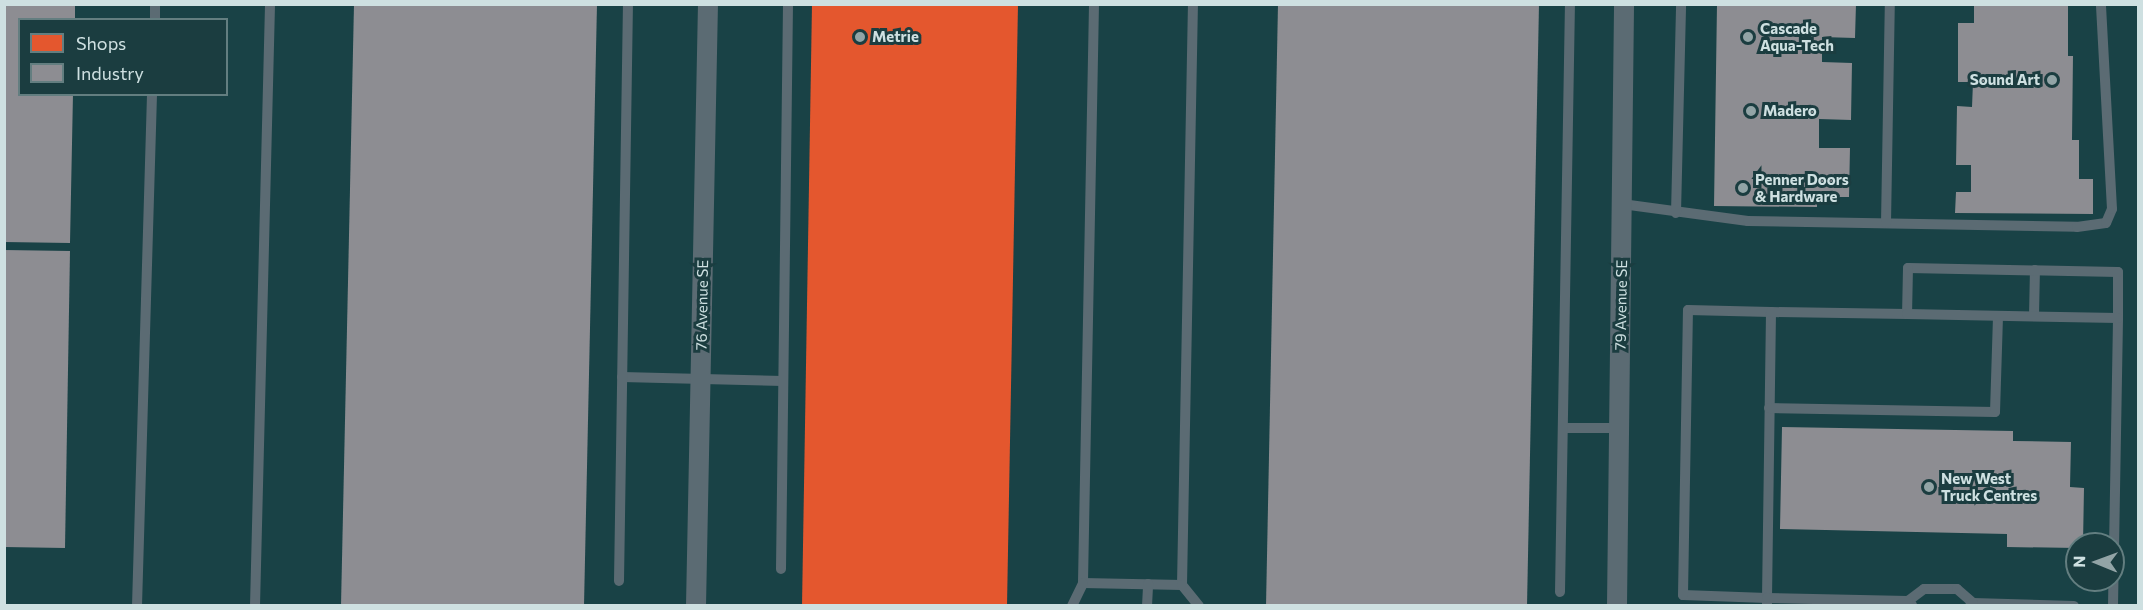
<!DOCTYPE html>
<html>
<head>
<meta charset="utf-8">
<style>
	body { margin:0 }
	#map { position:relative; width:2143px; height:610px; overflow:hidden; background:#233638; font-family:Commissioner,sans-serif }
	div>[style] { position:absolute }
	.built>* { inset:0; background:#194246 }
	.shops>* { inset:0; background:#e4572e }
	.industry>* { inset:0; background:#8d8d92 }
	.service>* { height:10px; margin:-5px; padding:0 5px; transform-origin:5px; border-radius:5px; background:#5b6b73 }
	.minor>* { height:20px; margin:-10px; padding:0 10px; transform-origin:10px; border-radius:10px; background:#5b6b73 }
	.dots>* { width:16px; height:16px; translate:-50% -50%; box-sizing:border-box; border:3px solid #1b3d40; border-radius:50% }
	span { translate:-50% -50%; white-space:nowrap; text-align:center; line-height:1.15; -webkit-text-stroke:6px #1b3d40; paint-order:stroke }
	.poi-label { font-size:15px; color:#cee0e1; font-weight:700 }
	.left { translate:0 -50%; text-align:left }
	.right { translate:-100% -50%; text-align:right }
	.street-label { font-size:15px; color:#cee0e1 }
	.frame { position:absolute; inset:0; border:6px solid #cee0e1; pointer-events:none }
	.legend { position:absolute; left:18px; top:18px; width:210px; height:78px; box-sizing:border-box; background:#1b3d40; border:2px solid #637e80; margin:0; padding:8px 10px; list-style:none; font-size:18px; color:#cee0e1 }
	.legend li { display:flex; align-items:center; gap:12px; height:30px }
	.legend b { width:30px; border:2px solid #637e80 }
	.north { position:absolute; left:2065px; top:532px; width:60px; height:60px; box-sizing:border-box; background:#1b3d40; border:2px solid #637e80; border-radius:50%; rotate:271deg; font-size:16px; font-weight:700; line-height:24px; text-align:center; color:#cee0e1 }
	.north::after { content:''; display:block; margin:auto; width:21px; height:27px; background:#92a4a6; clip-path:polygon(50% 0,100% 100%,50% 72%,0 100%) }
</style>
</head>
<body>
<div id="map">
	<div class="built">
		<div style="clip-path:polygon(evenodd,4px 5px,2137px 5px,2138px 605px,5px 605px,4px 5px,20px 20px,226px 20px,226px 94px,20px 94px,20px 20px,4px 5px,2077px 544px,2113px 544px,2113px 580px,2077px 580px,2077px 544px)"></div>
	</div>
	<div class="shops">
		<div style="clip-path:polygon(812px 4px,1018px 4px,1007px 606px,802px 606px)"></div>
	</div>
	<div class="industry">
		<div style="clip-path:polygon(4px 4px,75px 4px,75px 20px,20px 20px,20px 94px,73px 94px,70px 243px,4px 242px)"></div>
		<div style="clip-path:polygon(354px 4px,597px 4px,584px 606px,341px 606px)"></div>
		<div style="clip-path:polygon(1278px 4px,1539px 4px,1527px 606px,1266px 606px)"></div>
		<div style="clip-path:polygon(1717px 4px,1856px 4px,1855px 38px,1822px 37px,1822px 62px,1852px 63px,1851px 120px,1819px 119px,1819px 148px,1850px 148px,1849px 197px,1817px 197px,1817px 207px,1714px 206px)"></div>
		<div style="clip-path:polygon(1974px 4px,2068px 4px,2068px 56px,2073px 56px,2072px 140px,2079px 140px,2079px 179px,2093px 179px,2093px 214px,1955px 213px,1956px 192px,1971px 192px,1971px 165px,1956px 165px,1957px 106px,1972px 107px,1973px 82px,1958px 82px,1958px 23px,1974px 23px)"></div>
		<div style="clip-path:polygon(4px 250px,70px 251px,65px 548px,4px 547px)"></div>
		<div style="clip-path:polygon(1782px 427px,2013px 431px,2013px 441px,2071px 442px,2070px 487px,2084px 488px,2083px 544px,2077px 544px,2077px 548px,2007px 547px,2007px 534px,1780px 529px)"></div>
	</div>
	<div class="service">
		<div style="left:1094px;top:4px;width:579px;rotate:91.09deg"></div>
		<div style="left:1083px;top:583px;width:99px;rotate:1.2deg"></div>
		<div style="left:1182px;top:585px;width:581px;rotate:-88.92deg"></div>
		<div style="left:155px;top:20px;width:16px;rotate:-90deg"></div>
		<div style="left:1622px;top:204px;width:127px;rotate:7.7deg"></div>
		<div style="left:1748px;top:221px;width:329px;rotate:1deg"></div>
		<div style="left:2077px;top:227px;width:29px;rotate:-8deg"></div>
		<div style="left:2106px;top:223px;width:15px;rotate:-67deg"></div>
		<div style="left:2112px;top:209px;width:205px;rotate:-93.1deg"></div>
		<div style="left:1676px;top:213px;width:209px;rotate:-88.6deg"></div>
		<div style="left:1886px;top:223px;width:219px;rotate:-89deg"></div>
		<div style="left:1688px;top:310px;width:83px;rotate:1.4deg"></div>
		<div style="left:1771px;top:312px;width:286px;rotate:90.8deg"></div>
		<div style="left:1767px;top:598px;width:84px;rotate:-178deg"></div>
		<div style="left:1683px;top:595px;width:285px;rotate:-89deg"></div>
		<div style="left:1771px;top:312px;width:136px;rotate:0.8deg"></div>
		<div style="left:2034px;top:316px;width:46px;rotate:-88.8deg"></div>
		<div style="left:622px;top:377px;width:161px;rotate:1.4deg"></div>
		<div style="left:1769px;top:408px;width:226px;rotate:1deg"></div>
		<div style="left:1995px;top:412px;width:96px;rotate:-88.2deg"></div>
		<div style="left:1563px;top:428px;width:56px"></div>
		<div style="left:781px;top:569px;width:565px;rotate:-89.29deg"></div>
		<div style="left:619px;top:581px;width:577px;rotate:-89.11deg"></div>
		<div style="left:1182px;top:585px;width:27px;rotate:51deg"></div>
		<div style="left:1560px;top:592px;width:588px;rotate:-89.03deg"></div>
		<div style="left:1973px;top:603px;width:101px;rotate:1.7deg"></div>
		<div style="left:1912px;top:605px;width:6px;rotate:-135deg"></div>
		<div style="left:1908px;top:601px;width:20px;rotate:-37deg"></div>
		<div style="left:1924px;top:589px;width:33px"></div>
		<div style="left:1957px;top:589px;width:21px;rotate:41deg"></div>
		<div style="left:1973px;top:603px;width:4px;rotate:135deg"></div>
		<div style="left:137px;top:606px;width:512px;rotate:-88.32deg"></div>
		<div style="left:255px;top:606px;width:602px;rotate:-88.57deg"></div>
		<div style="left:1072px;top:606px;width:25px;rotate:-64deg"></div>
		<div style="left:1147px;top:606px;width:22px;rotate:-87deg"></div>
		<div style="left:1767px;top:606px;width:8px;rotate:-90deg"></div>
		<div style="left:1767px;top:598px;width:141px;rotate:1.2deg"></div>
		<div style="left:2113px;top:606px;width:288px;rotate:-89deg"></div>
		<div style="left:2118px;top:318px;width:46px;rotate:-90deg"></div>
		<div style="left:2118px;top:272px;width:210px;rotate:-178.9deg"></div>
		<div style="left:1908px;top:268px;width:46px;rotate:91.2deg"></div>
		<div style="left:1907px;top:314px;width:211px;rotate:1.1deg"></div>
	</div>
	<div class="minor">
		<div style="left:696px;top:606px;width:602px;rotate:-88.86deg"></div>
		<div style="left:1617px;top:606px;width:602px;rotate:-89.33deg"></div>
	</div>
	<div class="dots">
		<div style="left:860px;top:37px;background:#92a4a6"></div>
		<div style="left:1748px;top:37px;background:#92a4a6"></div>
		<div style="left:2052px;top:80px;background:#92a4a6"></div>
		<div style="left:1751px;top:111px;background:#92a4a6"></div>
		<div style="left:1743px;top:188px;background:#92a4a6"></div>
		<div style="left:1929px;top:487px;background:#92a4a6"></div>
	</div>
	<div class="poi-label">
		<span class="left" style="left:1760px;top:37px">Cascade<br>Aqua-Tech</span>
		<span class="left" style="left:872px;top:37px">Metrie</span>
		<span class="right" style="left:2040px;top:80px">Sound Art</span>
		<span class="left" style="left:1763px;top:111px">Madero</span>
		<span class="left" style="left:1755px;top:188px">Penner Doors<br>&amp; Hardware</span>
		<span class="left" style="left:1941px;top:487px">New West<br>Truck Centres</span>
	</div>
	<div class="street-label">
		<span style="left:702px;top:305px;rotate:-89deg">76 Avenue SE</span>
		<span style="left:1621px;top:305px;rotate:-89deg">79 Avenue SE</span>
	</div>
	<div class="frame"></div>
	<ul class="legend">
	<li><b style="height:16px;background:#e4572e"></b>Shops</li>
	<li><b style="height:16px;background:#8d8d92"></b>Industry</li>
	</ul>
	<div class="north">N</div>
</div>
</body>
</html>
